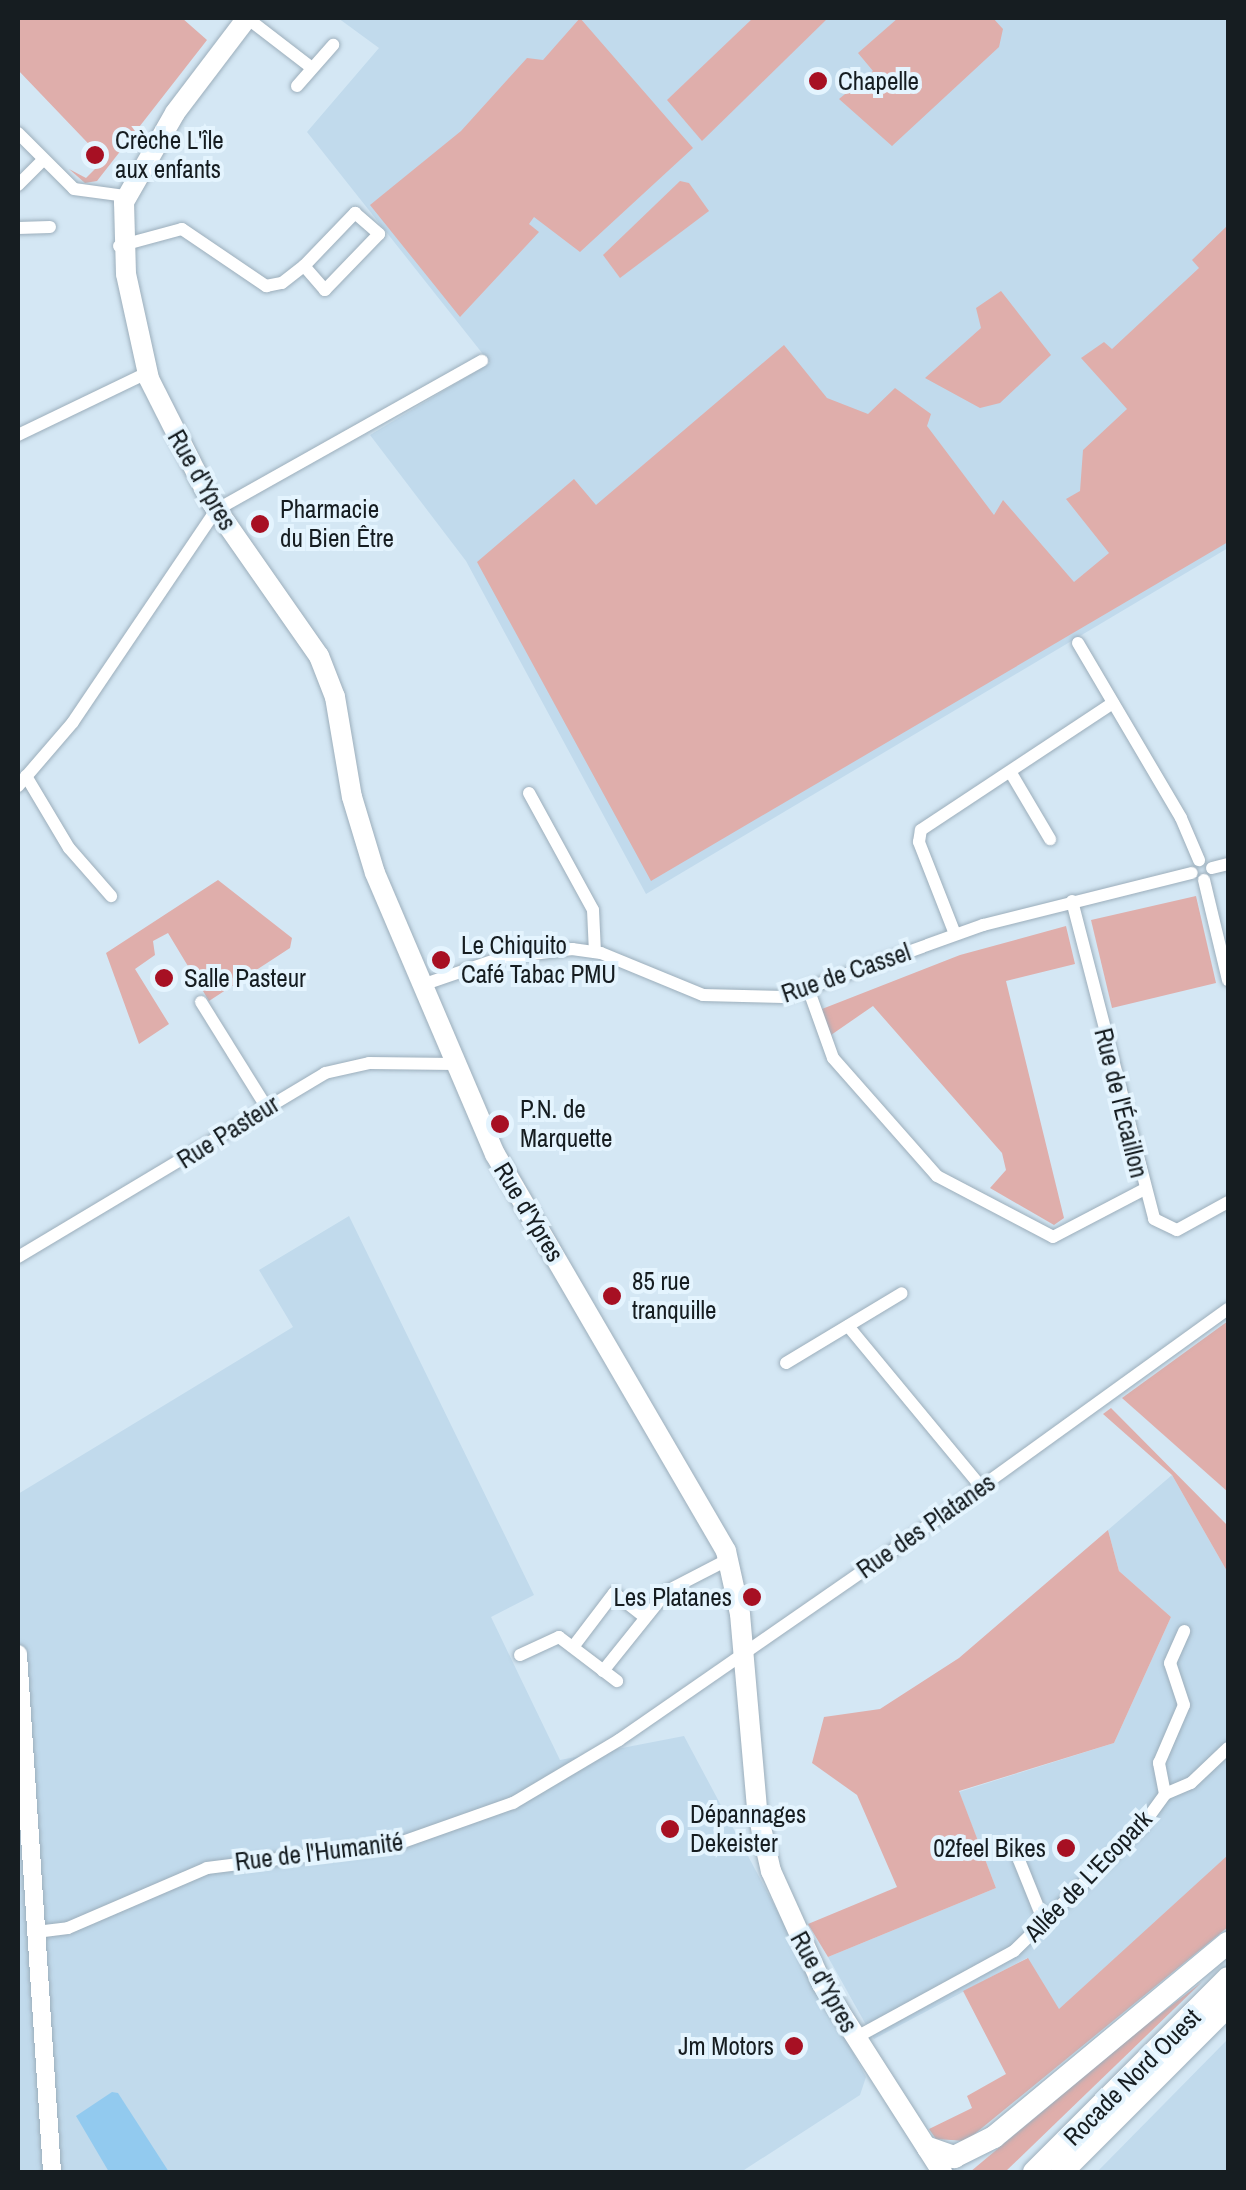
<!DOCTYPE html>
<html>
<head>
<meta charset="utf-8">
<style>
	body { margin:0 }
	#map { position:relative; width:1246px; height:2190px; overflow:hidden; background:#d4e7f4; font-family:"Archivo Narrow",sans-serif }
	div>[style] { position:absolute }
	.built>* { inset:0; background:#c1daec }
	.green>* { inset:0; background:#dfaeab }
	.water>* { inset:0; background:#92caef }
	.roads { filter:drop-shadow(0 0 2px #9caebb) drop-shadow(0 0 2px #9caebb) }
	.minor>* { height:12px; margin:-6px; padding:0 6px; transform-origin:6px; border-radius:6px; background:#fff }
	.tertiary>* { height:18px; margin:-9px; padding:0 9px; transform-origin:9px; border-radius:9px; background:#fff }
	.primary>* { height:20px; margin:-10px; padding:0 10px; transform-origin:10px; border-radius:10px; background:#fff }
	.trunk>* { height:22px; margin:-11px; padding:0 11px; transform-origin:11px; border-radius:11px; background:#fff }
	.dots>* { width:28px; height:28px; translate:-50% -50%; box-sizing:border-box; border:5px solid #e4f4fe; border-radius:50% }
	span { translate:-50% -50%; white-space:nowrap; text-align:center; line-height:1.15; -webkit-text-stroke:8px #e4f4fe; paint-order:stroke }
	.poi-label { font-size:25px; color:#161d21 }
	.left { translate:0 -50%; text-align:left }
	.right { translate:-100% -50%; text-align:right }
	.street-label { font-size:25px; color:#161d21 }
	.frame { position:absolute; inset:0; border:20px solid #161d21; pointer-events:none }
</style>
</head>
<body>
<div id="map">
	<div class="built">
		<div style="clip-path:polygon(338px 18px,1228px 18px,1228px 548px,646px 894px,466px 561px,370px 435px,490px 363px,307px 132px,379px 48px)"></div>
		<div style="clip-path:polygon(349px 1216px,534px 1595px,491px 1617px,560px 1760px,684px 1736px,866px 2077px,860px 2095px,741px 2172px,18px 2172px,18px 1494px,293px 1327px,259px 1270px)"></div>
		<div style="clip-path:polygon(1172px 1475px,1228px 1573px,1228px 1859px,1059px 2010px,1027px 1958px,874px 2039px,828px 1957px,996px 1888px,959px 1792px,1114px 1743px,1171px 1617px,1119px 1571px,1108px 1530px)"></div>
		<div style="clip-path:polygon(1228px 2039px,1228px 2172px,1097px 2172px)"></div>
	</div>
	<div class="green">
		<div style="clip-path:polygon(18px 18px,182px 18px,207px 40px,97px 181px,85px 183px,69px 169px,86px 178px,104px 160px,18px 70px)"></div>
		<div style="clip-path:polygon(580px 18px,693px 148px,580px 252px,534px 217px,529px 224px,539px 232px,460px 317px,370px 205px,461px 131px,527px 58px,543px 60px)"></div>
		<div style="clip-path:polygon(753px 18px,828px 18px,702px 141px,667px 100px)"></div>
		<div style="clip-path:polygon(898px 18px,993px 18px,1003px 29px,999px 47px,892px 146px,839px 99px,873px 71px,858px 53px)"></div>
		<div style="clip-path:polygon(680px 181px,689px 183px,709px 211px,620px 278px,603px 255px)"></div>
		<div style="clip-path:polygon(1228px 225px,1228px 542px,651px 881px,477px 562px,574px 479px,596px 505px,784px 345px,827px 398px,868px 414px,895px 388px,931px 414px,927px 426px,994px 515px,1003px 500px,1074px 582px,1109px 553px,1066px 499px,1080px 491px,1083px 450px,1127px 409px,1081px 358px,1104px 342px,1112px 349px,1199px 268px,1192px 260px)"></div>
		<div style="clip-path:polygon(1001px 291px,1051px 355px,1000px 403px,980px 408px,925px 378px,981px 328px,976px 308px)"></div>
		<div style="clip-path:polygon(218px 880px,292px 938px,290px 948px,209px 1001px,168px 933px,153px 941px,155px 955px,135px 969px,169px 1024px,139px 1044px,106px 953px)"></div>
		<div style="clip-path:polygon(1196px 896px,1216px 983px,1112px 1008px,1091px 920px)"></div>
		<div style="clip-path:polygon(1066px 926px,1075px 964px,1006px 981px,1064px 1218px,1054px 1225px,990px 1188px,1006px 1170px,1002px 1153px,873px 1006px,831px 1035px,822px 1009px,960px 955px)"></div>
		<div style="clip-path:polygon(1228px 1321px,1228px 1492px,1122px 1398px)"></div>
		<div style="clip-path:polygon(1111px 1408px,1228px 1526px,1228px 1573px,1172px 1475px,1103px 1414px)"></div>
		<div style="clip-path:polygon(1108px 1530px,1119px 1571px,1171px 1617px,1114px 1743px,959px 1791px,996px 1888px,828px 1957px,808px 1924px,897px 1887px,857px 1795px,812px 1763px,824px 1717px,880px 1709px,959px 1658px)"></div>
		<div style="clip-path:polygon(1228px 1855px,1228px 1927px,966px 2141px,936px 2139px,929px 2129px,972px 2108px,967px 2096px,1006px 2074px,963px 1991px,1028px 1958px,1059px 2009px)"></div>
		<div style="clip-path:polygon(1202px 1982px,1005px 2172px,970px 2172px,1142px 2028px)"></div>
	</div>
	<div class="water">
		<div style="clip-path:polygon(112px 2092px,118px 2093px,169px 2172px,109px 2172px,76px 2116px)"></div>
	</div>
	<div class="roads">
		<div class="minor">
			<div style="left:247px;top:18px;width:82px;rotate:37.6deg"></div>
			<div style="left:297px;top:86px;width:55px;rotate:-48.7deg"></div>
			<div style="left:18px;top:133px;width:79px;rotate:45deg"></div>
			<div style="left:74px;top:189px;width:51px;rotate:7.8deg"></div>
			<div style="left:18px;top:185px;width:35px;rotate:-45deg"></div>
			<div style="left:355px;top:213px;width:32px;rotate:41deg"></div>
			<div style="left:379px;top:234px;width:78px;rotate:134deg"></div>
			<div style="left:325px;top:290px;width:32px;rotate:-131deg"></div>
			<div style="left:304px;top:266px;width:74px;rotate:-46.1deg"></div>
			<div style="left:18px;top:228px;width:32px;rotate:-2deg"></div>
			<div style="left:119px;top:246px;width:65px;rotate:-15.1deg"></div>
			<div style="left:182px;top:229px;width:102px;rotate:34.2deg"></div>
			<div style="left:266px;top:286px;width:16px;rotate:-11deg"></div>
			<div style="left:282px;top:283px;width:28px;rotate:-38deg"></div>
			<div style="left:18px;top:435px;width:143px;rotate:-25.7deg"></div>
			<div style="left:1078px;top:643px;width:203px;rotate:59.5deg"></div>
			<div style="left:1181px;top:818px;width:46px;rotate:66.8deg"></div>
			<div style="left:1011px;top:773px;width:77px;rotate:59.4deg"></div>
			<div style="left:26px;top:776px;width:84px;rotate:59.2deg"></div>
			<div style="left:69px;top:848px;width:64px;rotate:48.8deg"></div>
			<div style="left:18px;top:786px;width:84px;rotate:-49.3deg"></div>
			<div style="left:73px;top:722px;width:256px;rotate:-56deg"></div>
			<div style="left:216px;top:510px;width:305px;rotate:-29.3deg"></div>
			<div style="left:529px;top:793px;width:133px;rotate:61.3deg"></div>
			<div style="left:593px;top:910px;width:42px;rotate:87.3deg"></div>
			<div style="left:1212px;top:868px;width:16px;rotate:-14deg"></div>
			<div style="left:1204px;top:880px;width:103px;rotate:76.5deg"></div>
			<div style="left:1072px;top:901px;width:328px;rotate:75.5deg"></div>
			<div style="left:1154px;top:1219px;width:25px;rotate:26deg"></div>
			<div style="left:1177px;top:1230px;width:58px;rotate:-28.8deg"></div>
			<div style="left:955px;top:934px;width:99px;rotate:-111.4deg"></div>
			<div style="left:919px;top:842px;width:12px;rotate:-81deg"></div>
			<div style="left:921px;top:830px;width:230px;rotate:-33.5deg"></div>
			<div style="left:422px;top:985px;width:83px;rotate:-18.9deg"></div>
			<div style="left:501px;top:958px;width:72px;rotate:-7.2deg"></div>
			<div style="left:572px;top:949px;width:29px;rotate:8deg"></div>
			<div style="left:601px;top:953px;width:110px;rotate:22.4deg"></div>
			<div style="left:703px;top:995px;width:80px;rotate:1.4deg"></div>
			<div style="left:783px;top:997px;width:213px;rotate:-19.8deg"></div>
			<div style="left:983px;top:925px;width:215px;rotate:-14deg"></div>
			<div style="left:809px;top:991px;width:71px;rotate:70.3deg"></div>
			<div style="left:833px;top:1058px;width:157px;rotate:48.6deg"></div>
			<div style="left:937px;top:1176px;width:131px;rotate:27.7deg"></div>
			<div style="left:1053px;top:1237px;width:102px;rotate:-27.6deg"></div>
			<div style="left:201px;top:1002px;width:125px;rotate:58.1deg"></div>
			<div style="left:18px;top:1257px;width:358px;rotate:-30.9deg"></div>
			<div style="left:325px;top:1073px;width:45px;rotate:-12.8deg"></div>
			<div style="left:369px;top:1063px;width:86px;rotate:0.7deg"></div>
			<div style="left:848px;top:1326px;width:209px;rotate:50.4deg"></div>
			<div style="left:786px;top:1363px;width:135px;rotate:-31.1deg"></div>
			<div style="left:573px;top:1647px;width:68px;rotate:-52.8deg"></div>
			<div style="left:614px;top:1593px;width:39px;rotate:38deg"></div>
			<div style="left:520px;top:1655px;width:43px;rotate:-24.8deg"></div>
			<div style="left:559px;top:1637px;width:73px;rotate:37.2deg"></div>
			<div style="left:603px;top:1671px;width:102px;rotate:-51.3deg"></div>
			<div style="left:667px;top:1591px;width:70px;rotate:-27.3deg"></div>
			<div style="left:1165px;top:1794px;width:28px;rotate:-23deg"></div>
			<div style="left:1191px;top:1783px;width:51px;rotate:-43.4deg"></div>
			<div style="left:1019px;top:1860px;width:67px;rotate:68deg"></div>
			<div style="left:36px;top:1932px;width:32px;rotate:-7deg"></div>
			<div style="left:68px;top:1928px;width:151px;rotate:-23.3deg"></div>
			<div style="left:207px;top:1868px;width:192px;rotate:-7.2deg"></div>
			<div style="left:397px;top:1844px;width:123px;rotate:-19.5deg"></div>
			<div style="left:513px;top:1803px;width:123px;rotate:-30.7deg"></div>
			<div style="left:619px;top:1740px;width:336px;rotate:-34.7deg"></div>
			<div style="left:895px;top:1549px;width:410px;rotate:-35.8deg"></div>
			<div style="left:855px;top:2038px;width:181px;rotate:-28.7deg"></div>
			<div style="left:1014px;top:1951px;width:179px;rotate:-44.3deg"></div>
			<div style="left:1142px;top:1826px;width:39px;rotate:-54deg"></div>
			<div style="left:1165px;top:1794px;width:32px;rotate:-101deg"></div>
			<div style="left:1159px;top:1763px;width:63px;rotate:-66.7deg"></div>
			<div style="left:1184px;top:1705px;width:44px;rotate:-108.4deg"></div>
			<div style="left:1170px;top:1663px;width:35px;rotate:-66deg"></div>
		</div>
		<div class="tertiary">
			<div style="left:18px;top:1654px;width:519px;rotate:86.24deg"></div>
		</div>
		<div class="primary">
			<div style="left:247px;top:18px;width:119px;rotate:127.2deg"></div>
			<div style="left:175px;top:113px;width:103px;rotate:119.8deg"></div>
			<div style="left:124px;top:202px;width:72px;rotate:88.4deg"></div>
			<div style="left:126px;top:274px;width:107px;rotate:77.6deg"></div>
			<div style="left:149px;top:379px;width:136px;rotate:63.2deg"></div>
			<div style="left:210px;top:500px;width:190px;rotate:55.1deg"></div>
			<div style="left:319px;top:656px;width:44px;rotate:68.7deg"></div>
			<div style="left:335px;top:697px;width:101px;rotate:80.4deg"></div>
			<div style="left:352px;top:797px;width:79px;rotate:73.2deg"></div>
			<div style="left:375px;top:873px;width:306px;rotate:66.9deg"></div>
			<div style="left:495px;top:1154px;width:459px;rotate:59.8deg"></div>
			<div style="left:726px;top:1551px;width:65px;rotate:77.5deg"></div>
			<div style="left:740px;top:1614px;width:197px;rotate:85deg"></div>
			<div style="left:757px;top:1810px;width:63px;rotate:77.1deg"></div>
			<div style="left:771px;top:1871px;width:124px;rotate:65.7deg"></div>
			<div style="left:822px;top:1984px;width:223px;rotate:57.4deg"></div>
		</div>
		<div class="trunk">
			<div style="left:928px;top:2148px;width:28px;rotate:19deg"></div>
			<div style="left:954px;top:2157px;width:45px;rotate:-26.6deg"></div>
			<div style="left:994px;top:2137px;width:304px;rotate:-39.7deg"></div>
			<div style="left:1034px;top:2172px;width:274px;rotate:-45deg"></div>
			<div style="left:1062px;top:2172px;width:235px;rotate:-45deg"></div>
		</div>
	</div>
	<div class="dots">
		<div style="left:818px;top:81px;background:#a71023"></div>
		<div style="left:95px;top:155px;background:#a71023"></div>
		<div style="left:260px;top:524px;background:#a71023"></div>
		<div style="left:441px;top:960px;background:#a71023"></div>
		<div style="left:164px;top:978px;background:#a71023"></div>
		<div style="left:500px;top:1124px;background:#a71023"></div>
		<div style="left:612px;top:1296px;background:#a71023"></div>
		<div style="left:752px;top:1597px;background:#a71023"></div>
		<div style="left:670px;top:1829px;background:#a71023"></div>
		<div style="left:1066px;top:1848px;background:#a71023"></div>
		<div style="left:794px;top:2046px;background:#a71023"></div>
	</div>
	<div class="poi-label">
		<span class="left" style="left:838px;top:81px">Chapelle</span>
		<span class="left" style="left:115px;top:155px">Crèche L'île<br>aux enfants</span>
		<span class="left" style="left:280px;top:524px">Pharmacie<br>du Bien Être</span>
		<span class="left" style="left:461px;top:960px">Le Chiquito<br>Café Tabac PMU</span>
		<span class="left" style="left:184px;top:978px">Salle Pasteur</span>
		<span class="left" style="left:520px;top:1124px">P.N. de<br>Marquette</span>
		<span class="left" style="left:632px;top:1296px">85 rue<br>tranquille</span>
		<span class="right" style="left:732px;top:1597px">Les Platanes</span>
		<span class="left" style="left:690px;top:1829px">Dépannages<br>Dekeister</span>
		<span class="right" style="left:1046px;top:1848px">02feel Bikes</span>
		<span class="right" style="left:774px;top:2046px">Jm Motors</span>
	</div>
	<div class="street-label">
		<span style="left:202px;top:480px;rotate:60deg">Rue d'Ypres</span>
		<span style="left:846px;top:973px;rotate:-19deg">Rue de Cassel</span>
		<span style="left:1121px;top:1103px;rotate:76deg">Rue de l'Écaillon</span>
		<span style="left:228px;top:1132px;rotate:-32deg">Rue Pasteur</span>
		<span style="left:529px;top:1212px;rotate:59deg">Rue d'Ypres</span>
		<span style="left:926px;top:1526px;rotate:-35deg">Rue des Platanes</span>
		<span style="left:319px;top:1852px;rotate:-7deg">Rue de l'Humanité</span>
		<span style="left:1088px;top:1876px;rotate:-46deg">Allée de L'Ecopark</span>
		<span style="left:824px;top:1982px;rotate:61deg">Rue d'Ypres</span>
		<span style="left:1132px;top:2077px;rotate:-45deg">Rocade Nord Ouest</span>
	</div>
	<div class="frame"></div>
</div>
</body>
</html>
